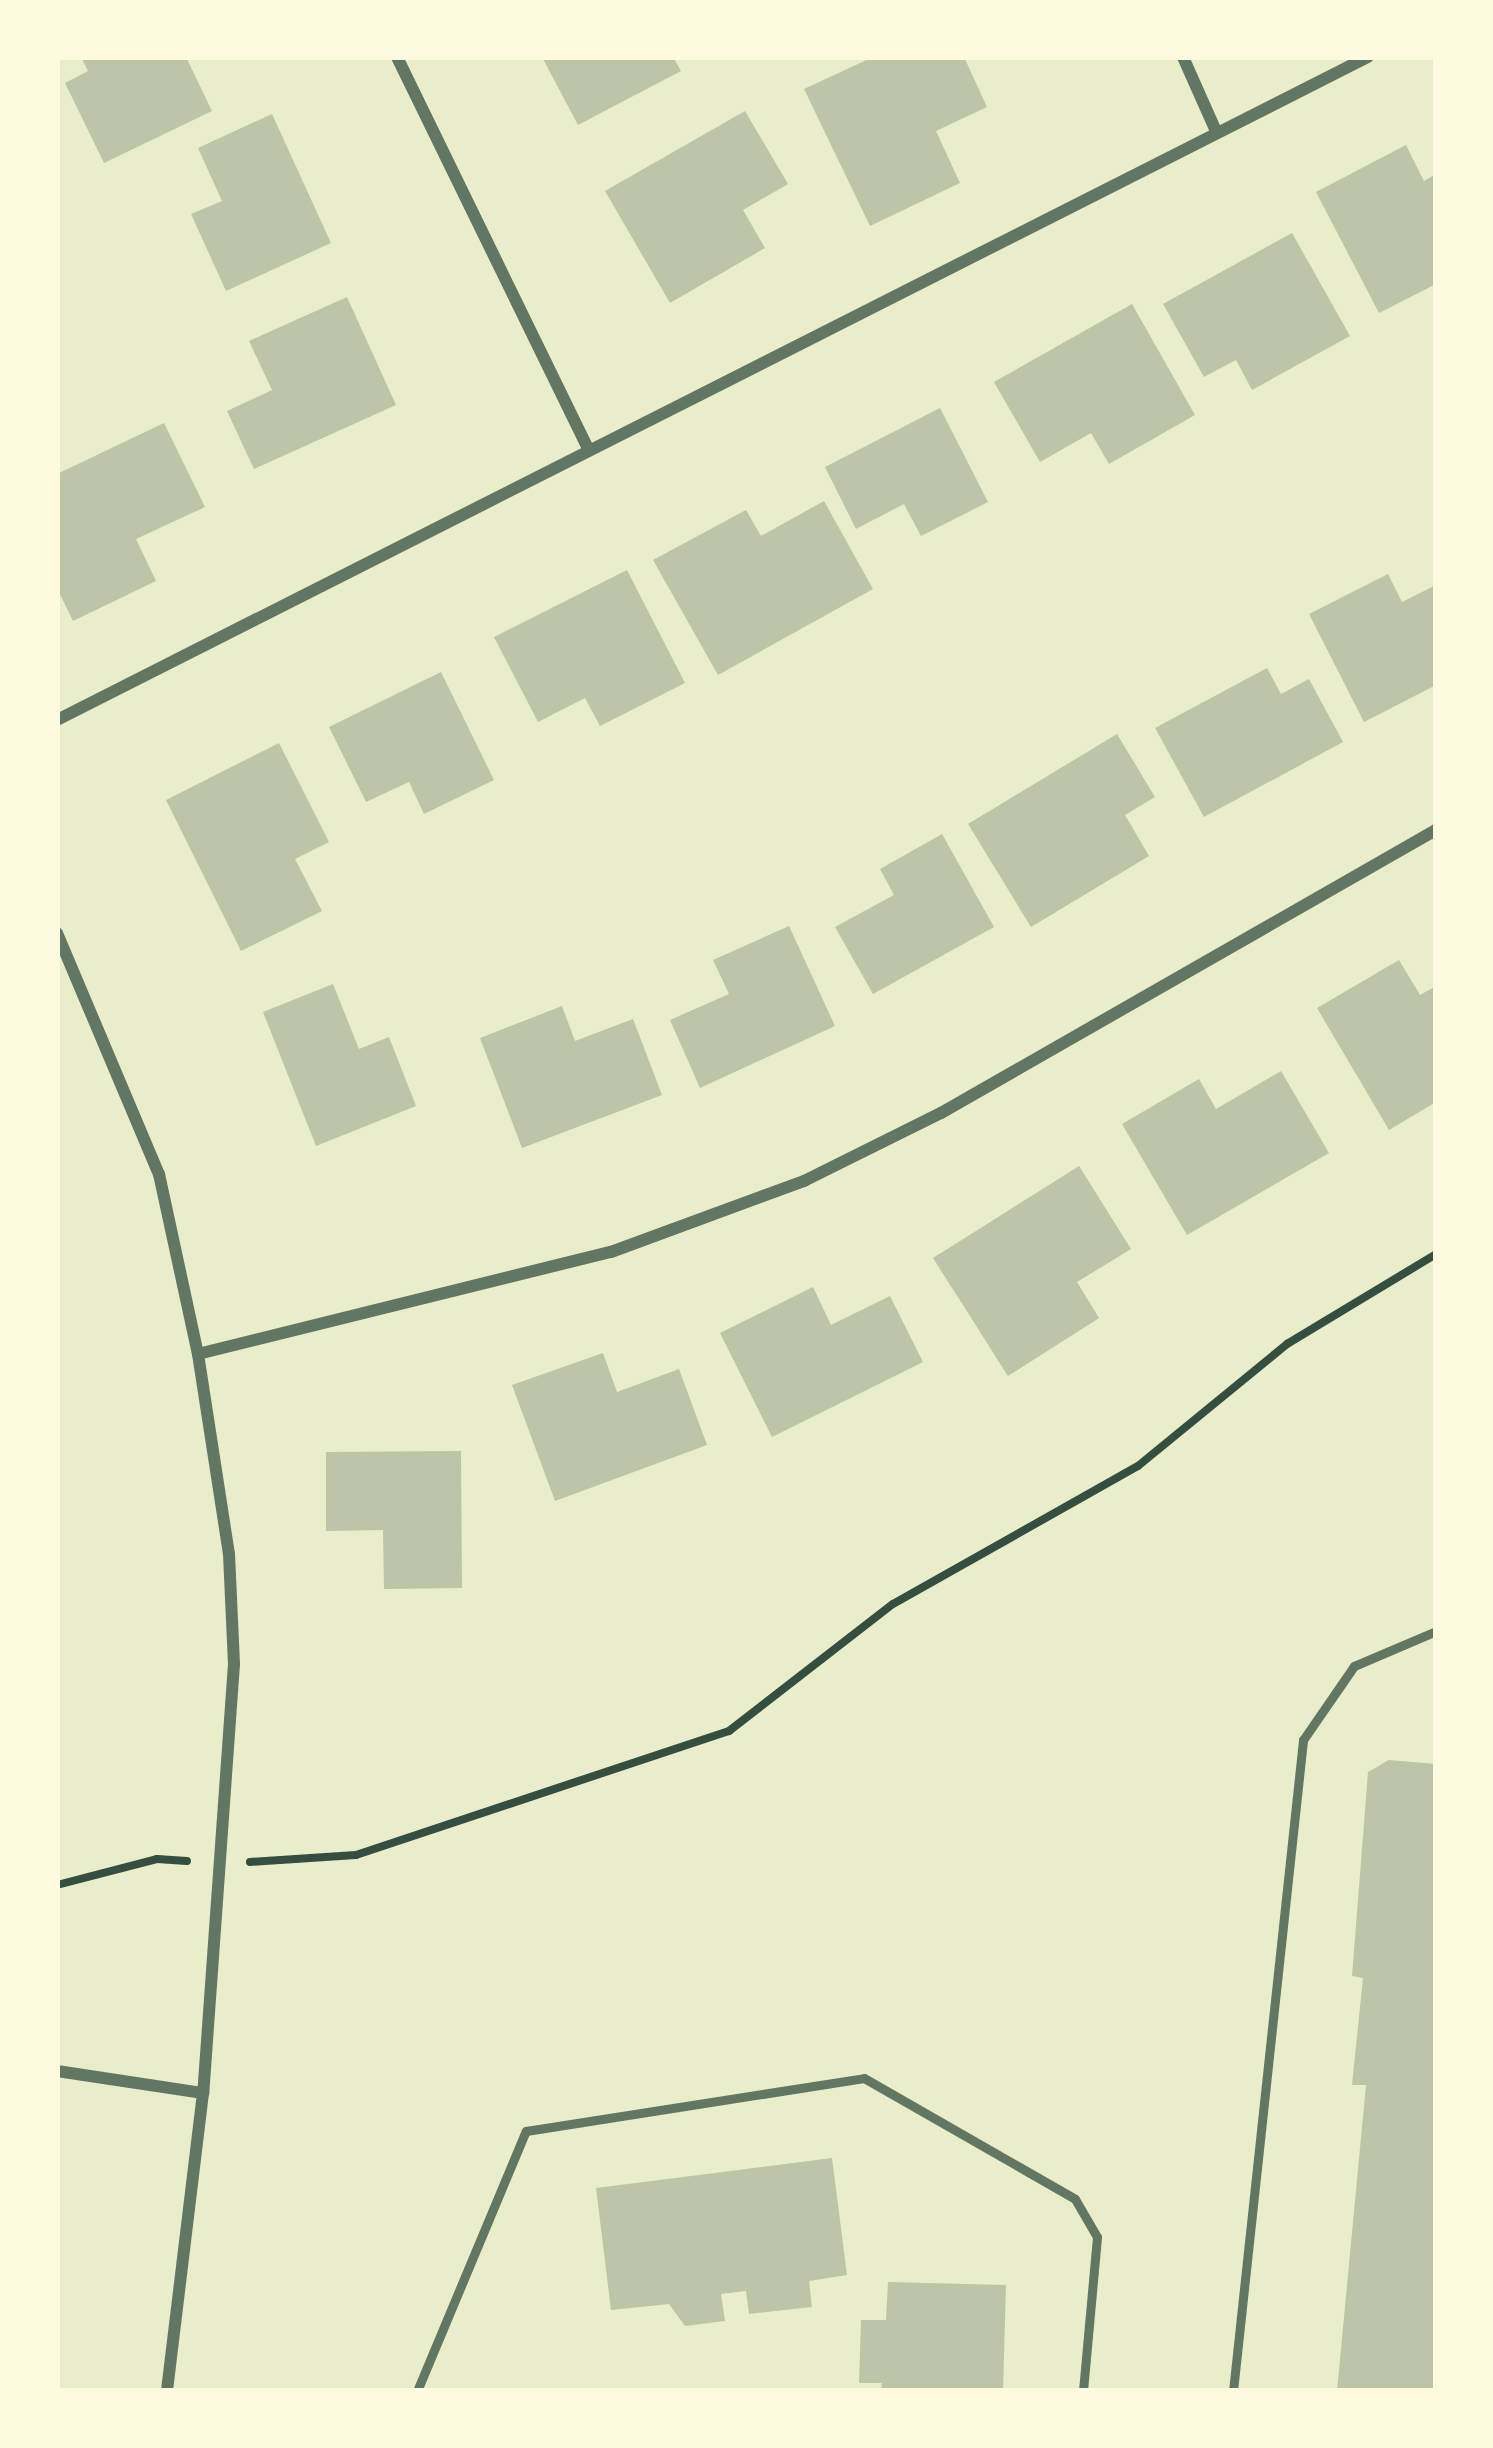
<!DOCTYPE html>
<html>
<head>
<meta charset="utf-8">
<style>
	body { margin:0 }
	#map { position:relative; width:1493px; height:2448px; overflow:hidden; background:#e9edc9; font-family:Commissioner,sans-serif }
	div>[style] { position:absolute }
	.building>* { inset:0; background:#bcc5a7 }
	.path>* { height:8px; margin:-4px; padding:0 4px; transform-origin:4px; border-radius:4px; background:#344e41 }
	.service>* { height:9px; margin:-4.5px; padding:0 4.5px; transform-origin:4.5px; border-radius:4.5px; background:#617663 }
	.minor>* { height:12px; margin:-6px; padding:0 6px; transform-origin:6px; border-radius:6px; background:#617663 }
	span { translate:-50% -50%; white-space:nowrap; text-align:center; line-height:1.15; -webkit-text-stroke:12px #fefae0; paint-order:stroke }
	.frame { position:absolute; inset:0; border:60px solid #fefae0; pointer-events:none }
</style>
</head>
<body>
<div id="map">
	<div class="building">
		<div style="clip-path:polygon(81px 57px,186px 57px,212px 111px,104px 163px,65px 83px,88px 71px)"></div>
		<div style="clip-path:polygon(542px 57px,673px 57px,681px 71px,578px 125px)"></div>
		<div style="clip-path:polygon(873px 57px,964px 57px,987px 107px,936px 131px,960px 183px,870px 226px,804px 89px)"></div>
		<div style="clip-path:polygon(745px 111px,788px 184px,743px 210px,765px 248px,670px 303px,605px 191px)"></div>
		<div style="clip-path:polygon(272px 114px,331px 243px,226px 291px,191px 214px,222px 201px,198px 148px)"></div>
		<div style="clip-path:polygon(1406px 145px,1424px 181px,1436px 174px,1436px 284px,1379px 313px,1316px 192px)"></div>
		<div style="clip-path:polygon(1292px 233px,1350px 336px,1252px 390px,1236px 360px,1204px 377px,1163px 304px)"></div>
		<div style="clip-path:polygon(347px 297px,396px 405px,254px 469px,227px 411px,272px 390px,249px 341px)"></div>
		<div style="clip-path:polygon(1132px 304px,1195px 415px,1109px 464px,1091px 433px,1040px 462px,994px 382px)"></div>
		<div style="clip-path:polygon(940px 408px,988px 502px,921px 536px,904px 504px,856px 529px,825px 467px)"></div>
		<div style="clip-path:polygon(164px 423px,205px 507px,136px 539px,156px 581px,73px 621px,57px 588px,57px 474px)"></div>
		<div style="clip-path:polygon(824px 501px,873px 589px,718px 675px,653px 560px,746px 510px,761px 536px)"></div>
		<div style="clip-path:polygon(627px 570px,685px 683px,600px 726px,585px 698px,538px 722px,494px 637px)"></div>
		<div style="clip-path:polygon(1388px 574px,1402px 602px,1436px 585px,1436px 685px,1364px 722px,1309px 614px)"></div>
		<div style="clip-path:polygon(1267px 668px,1281px 694px,1309px 679px,1343px 742px,1204px 817px,1155px 728px)"></div>
		<div style="clip-path:polygon(441px 672px,494px 780px,424px 814px,409px 782px,366px 802px,329px 727px)"></div>
		<div style="clip-path:polygon(1117px 734px,1155px 797px,1125px 815px,1149px 856px,1031px 927px,968px 824px)"></div>
		<div style="clip-path:polygon(279px 743px,329px 842px,295px 859px,322px 911px,241px 951px,166px 800px)"></div>
		<div style="clip-path:polygon(942px 834px,994px 927px,873px 994px,835px 927px,894px 895px,880px 869px)"></div>
		<div style="clip-path:polygon(789px 926px,835px 1026px,700px 1088px,670px 1020px,729px 994px,713px 960px)"></div>
		<div style="clip-path:polygon(1399px 960px,1420px 995px,1436px 986px,1436px 1102px,1389px 1130px,1317px 1008px)"></div>
		<div style="clip-path:polygon(333px 984px,359px 1049px,389px 1037px,416px 1106px,316px 1146px,263px 1012px)"></div>
		<div style="clip-path:polygon(562px 1006px,575px 1041px,633px 1019px,662px 1095px,522px 1148px,480px 1038px)"></div>
		<div style="clip-path:polygon(1281px 1071px,1329px 1153px,1187px 1235px,1122px 1124px,1199px 1079px,1216px 1109px)"></div>
		<div style="clip-path:polygon(1079px 1166px,1131px 1249px,1077px 1282px,1099px 1318px,1008px 1376px,933px 1258px)"></div>
		<div style="clip-path:polygon(813px 1287px,831px 1325px,890px 1296px,923px 1362px,772px 1437px,720px 1333px)"></div>
		<div style="clip-path:polygon(603px 1353px,617px 1392px,679px 1369px,707px 1445px,555px 1501px,512px 1385px)"></div>
		<div style="clip-path:polygon(461px 1451px,462px 1588px,384px 1589px,383px 1530px,326px 1531px,326px 1452px)"></div>
		<div style="clip-path:polygon(1389px 1760px,1436px 1764px,1436px 2391px,1337px 2391px,1366px 2085px,1352px 2085px,1363px 1978px,1352px 1976px,1368px 1772px)"></div>
		<div style="clip-path:polygon(832px 2158px,847px 2275px,809px 2281px,812px 2307px,749px 2314px,746px 2291px,721px 2294px,725px 2321px,685px 2326px,669px 2304px,611px 2310px,596px 2188px)"></div>
		<div style="clip-path:polygon(888px 2282px,1006px 2285px,1003px 2391px,881px 2391px,882px 2383px,859px 2383px,861px 2320px,886px 2320px)"></div>
	</div>
	<div class="path">
		<div style="left:250px;top:1862px;width:106px;rotate:-3.8deg"></div>
		<div style="left:356px;top:1855px;width:393px;rotate:-18.4deg"></div>
		<div style="left:729px;top:1731px;width:207px;rotate:-37.8deg"></div>
		<div style="left:893px;top:1604px;width:281px;rotate:-29.4deg"></div>
		<div style="left:1138px;top:1466px;width:193px;rotate:-39.3deg"></div>
		<div style="left:1287px;top:1344px;width:174px;rotate:-31.1deg"></div>
		<div style="left:57px;top:1885px;width:103px;rotate:-14.6deg"></div>
		<div style="left:157px;top:1859px;width:30px;rotate:4deg"></div>
	</div>
	<div class="service">
		<div style="left:417px;top:2391px;width:282px;rotate:-67.3deg"></div>
		<div style="left:526px;top:2131px;width:342px;rotate:-8.9deg"></div>
		<div style="left:864px;top:2078px;width:243px;rotate:29.8deg"></div>
		<div style="left:1075px;top:2199px;width:44px;rotate:59.9deg"></div>
		<div style="left:1097px;top:2237px;width:155px;rotate:95.2deg"></div>
		<div style="left:1233px;top:2391px;width:655px;rotate:-83.86deg"></div>
		<div style="left:1303px;top:1740px;width:90px;rotate:-55.4deg"></div>
		<div style="left:1354px;top:1666px;width:89px;rotate:-23.1deg"></div>
	</div>
	<div class="minor">
		<div style="left:397px;top:57px;width:435px;rotate:64deg"></div>
		<div style="left:1183px;top:57px;width:81px;rotate:66deg"></div>
		<div style="left:57px;top:720px;width:1469px;rotate:-26.83deg"></div>
		<div style="left:57px;top:933px;width:262px;rotate:67.1deg"></div>
		<div style="left:159px;top:1174px;width:184px;rotate:77.8deg"></div>
		<div style="left:198px;top:1354px;width:202px;rotate:81.2deg"></div>
		<div style="left:229px;top:1554px;width:110px;rotate:87.4deg"></div>
		<div style="left:234px;top:1664px;width:430px;rotate:94.1deg"></div>
		<div style="left:203px;top:2093px;width:300px;rotate:96.9deg"></div>
		<div style="left:198px;top:1354px;width:425px;rotate:-13.9deg"></div>
		<div style="left:611px;top:1252px;width:206px;rotate:-20.2deg"></div>
		<div style="left:804px;top:1181px;width:153px;rotate:-26.4deg"></div>
		<div style="left:941px;top:1113px;width:570px;rotate:-29.76deg"></div>
		<div style="left:57px;top:2071px;width:148px;rotate:8.6deg"></div>
	</div>
	<div class="frame"></div>
</div>
</body>
</html>
